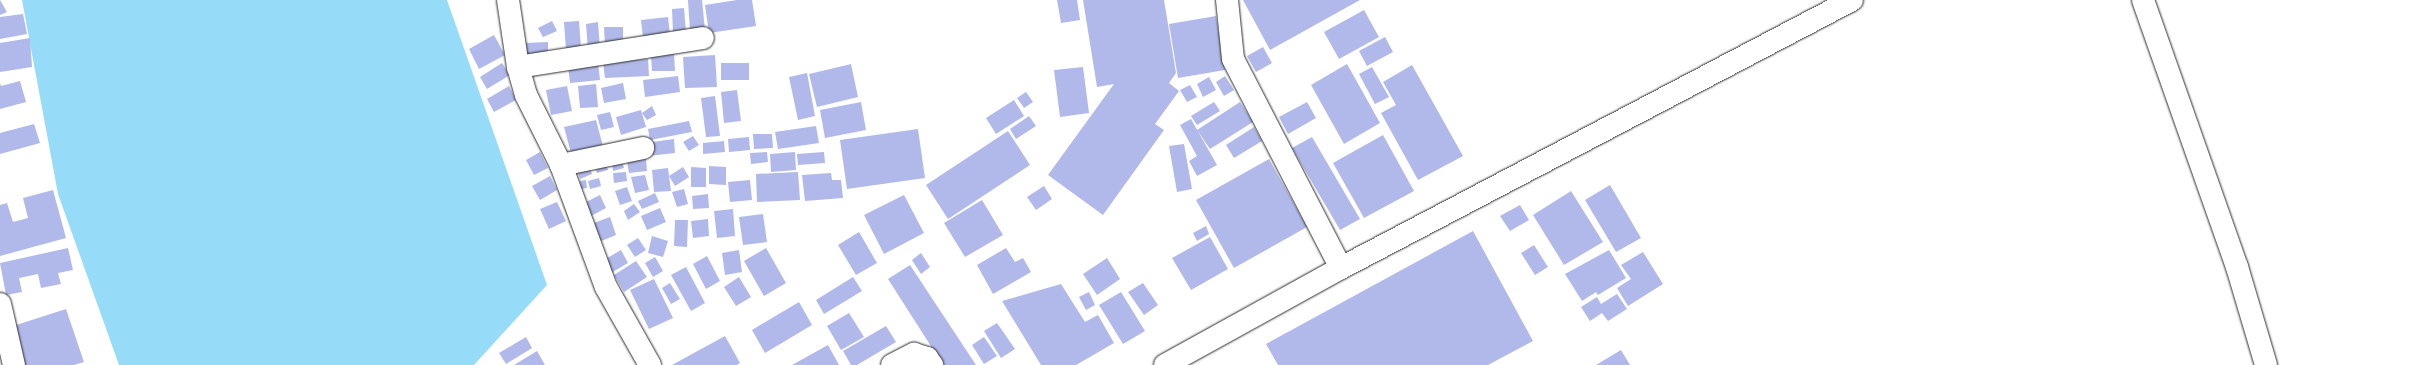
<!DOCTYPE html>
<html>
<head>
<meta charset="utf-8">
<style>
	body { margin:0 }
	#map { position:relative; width:2420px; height:365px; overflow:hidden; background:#fff; font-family:"Patrick Hand",sans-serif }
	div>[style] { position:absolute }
	.water>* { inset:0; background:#96dcf8 }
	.building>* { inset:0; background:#b1b9ea }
	.roads { filter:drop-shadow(0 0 1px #2b2b2b) drop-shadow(0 0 1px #2b2b2b) }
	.minor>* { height:22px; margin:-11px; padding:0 11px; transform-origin:11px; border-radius:11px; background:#fff }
	.secondary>* { height:22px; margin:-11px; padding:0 11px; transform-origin:11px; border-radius:11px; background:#fff }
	span { translate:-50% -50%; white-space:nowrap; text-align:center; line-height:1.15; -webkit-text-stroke:4px #fff; paint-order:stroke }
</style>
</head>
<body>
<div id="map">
	<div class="water">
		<div style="clip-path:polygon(22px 0,447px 0,547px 285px,474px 365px,119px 365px,58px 194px)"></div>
	</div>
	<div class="building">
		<div style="clip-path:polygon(0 0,7px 12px,0 15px)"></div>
		<div style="clip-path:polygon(688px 0,702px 0,705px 30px,690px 31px)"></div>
		<div style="clip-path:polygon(737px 0,752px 0,756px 26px,709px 33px,705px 5px)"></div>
		<div style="clip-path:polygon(1057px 0,1077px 0,1080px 20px,1061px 23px)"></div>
		<div style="clip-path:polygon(1083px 0,1164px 0,1176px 73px,1169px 83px,1179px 91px,1155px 124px,1164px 130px,1103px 215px,1048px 175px,1114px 84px,1097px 87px)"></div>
		<div style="clip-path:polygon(1243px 0,1360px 0,1270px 50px)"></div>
		<div style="clip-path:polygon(684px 8px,686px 33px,673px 34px,672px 9px)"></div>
		<div style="clip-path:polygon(1364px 10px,1379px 37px,1339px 59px,1324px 32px)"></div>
		<div style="clip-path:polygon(23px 14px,27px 34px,0 39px,0 17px)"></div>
		<div style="clip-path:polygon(1216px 16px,1225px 70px,1178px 78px,1169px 24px)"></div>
		<div style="clip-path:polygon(668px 17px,670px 35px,643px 38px,641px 20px)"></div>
		<div style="clip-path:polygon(552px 21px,557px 31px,543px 37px,538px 28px)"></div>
		<div style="clip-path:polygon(579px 21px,581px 48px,566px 50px,564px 22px)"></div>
		<div style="clip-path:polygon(598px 22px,600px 49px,588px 50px,586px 24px)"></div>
		<div style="clip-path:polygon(604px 27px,623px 27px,623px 46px,605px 47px)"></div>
		<div style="clip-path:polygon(494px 35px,505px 55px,479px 69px,469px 49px)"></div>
		<div style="clip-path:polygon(1385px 37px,1393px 52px,1367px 66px,1359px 51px)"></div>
		<div style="clip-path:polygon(30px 38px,32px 67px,0 72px,0 43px)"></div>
		<div style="clip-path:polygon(548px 42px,548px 55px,527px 56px,526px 43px)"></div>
		<div style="clip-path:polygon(1263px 47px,1272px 63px,1256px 72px,1247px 56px)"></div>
		<div style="clip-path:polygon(674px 54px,675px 71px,652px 71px,651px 55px)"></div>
		<div style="clip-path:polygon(715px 55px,717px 87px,685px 88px,683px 57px)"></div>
		<div style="clip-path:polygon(648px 59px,649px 76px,605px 78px,603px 62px)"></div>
		<div style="clip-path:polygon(502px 63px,510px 75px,487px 89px,480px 77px)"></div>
		<div style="clip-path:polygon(598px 63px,600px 80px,570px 83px,568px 66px)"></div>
		<div style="clip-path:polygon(721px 63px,749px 63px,749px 80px,721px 80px)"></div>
		<div style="clip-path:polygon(851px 64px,858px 97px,817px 107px,809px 74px)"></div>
		<div style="clip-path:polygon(1347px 64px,1380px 123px,1344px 144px,1311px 85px)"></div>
		<div style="clip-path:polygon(1412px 65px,1463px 156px,1418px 180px,1381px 113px,1396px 105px,1383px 82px)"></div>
		<div style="clip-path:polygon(1083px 67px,1089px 113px,1060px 117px,1054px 70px)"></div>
		<div style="clip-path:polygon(1372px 67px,1389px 97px,1375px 104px,1359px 74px)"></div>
		<div style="clip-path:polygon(807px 73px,815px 116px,798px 120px,789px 77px)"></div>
		<div style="clip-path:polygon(678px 76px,680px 92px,645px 97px,643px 80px)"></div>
		<div style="clip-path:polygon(1225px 76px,1234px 90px,1224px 96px,1216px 82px)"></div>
		<div style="clip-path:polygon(1209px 77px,1216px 90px,1203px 97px,1197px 84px)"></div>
		<div style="clip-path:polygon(20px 81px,26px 102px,0 109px,0 83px,1px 86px)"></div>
		<div style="clip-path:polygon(623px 83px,626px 99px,604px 103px,601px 88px)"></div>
		<div style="clip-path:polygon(596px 84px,598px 107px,580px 108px,578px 86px)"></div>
		<div style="clip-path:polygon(1190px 85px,1197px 97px,1187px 102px,1180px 90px)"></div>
		<div style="clip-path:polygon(509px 86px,516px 100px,494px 112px,487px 99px)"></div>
		<div style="clip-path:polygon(567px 86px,572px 111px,551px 115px,546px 90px)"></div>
		<div style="clip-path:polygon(737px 90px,741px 121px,724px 123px,721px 92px)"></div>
		<div style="clip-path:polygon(1026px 92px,1033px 102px,1024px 108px,1017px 98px)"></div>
		<div style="clip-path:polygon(715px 96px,720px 136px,706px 137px,701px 98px)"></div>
		<div style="clip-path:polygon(1014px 100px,1024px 116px,996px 134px,986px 118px)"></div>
		<div style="clip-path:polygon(861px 102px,866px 130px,825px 138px,820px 110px)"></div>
		<div style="clip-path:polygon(1214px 102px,1220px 111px,1197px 125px,1191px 116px)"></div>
		<div style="clip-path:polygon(1240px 102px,1253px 122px,1210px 149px,1197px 130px)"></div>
		<div style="clip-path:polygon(1307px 102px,1316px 118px,1288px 134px,1279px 117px)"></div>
		<div style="clip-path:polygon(652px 106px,656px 115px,647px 120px,642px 113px)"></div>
		<div style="clip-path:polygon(641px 110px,646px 127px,621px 135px,616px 117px)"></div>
		<div style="clip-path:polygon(610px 112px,614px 127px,601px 130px,597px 115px)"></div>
		<div style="clip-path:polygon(1029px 116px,1036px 126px,1016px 139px,1010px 129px)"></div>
		<div style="clip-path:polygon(1191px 119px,1217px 165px,1197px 176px,1189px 161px,1197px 156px,1180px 125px)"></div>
		<div style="clip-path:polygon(596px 120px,604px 150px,572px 157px,564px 127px)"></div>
		<div style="clip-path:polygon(689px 121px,692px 132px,650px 140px,648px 129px)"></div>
		<div style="clip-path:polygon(34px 124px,40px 143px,0 154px,0 133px)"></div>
		<div style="clip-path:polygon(816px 126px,819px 143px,778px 149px,775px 132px)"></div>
		<div style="clip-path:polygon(1254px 127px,1262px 141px,1234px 158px,1226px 145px)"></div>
		<div style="clip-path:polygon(918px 129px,925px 178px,847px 189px,840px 140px)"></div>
		<div style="clip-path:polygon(1008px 131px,1030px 165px,948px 219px,926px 185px)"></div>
		<div style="clip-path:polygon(753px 134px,772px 134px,773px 148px,754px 149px)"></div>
		<div style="clip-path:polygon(1383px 135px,1414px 191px,1364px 218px,1333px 163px)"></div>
		<div style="clip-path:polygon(693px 136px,699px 145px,689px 151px,683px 142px)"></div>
		<div style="clip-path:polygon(749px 137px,750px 150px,729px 152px,728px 139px)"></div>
		<div style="clip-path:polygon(1312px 137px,1360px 219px,1340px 230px,1292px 148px)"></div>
		<div style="clip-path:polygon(674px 139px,675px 153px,648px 156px,646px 143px)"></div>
		<div style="clip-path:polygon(724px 141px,725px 152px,703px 154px,703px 143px)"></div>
		<div style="clip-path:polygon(1184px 144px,1192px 189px,1177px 192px,1169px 146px)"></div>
		<div style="clip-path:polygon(540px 152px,548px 168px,534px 175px,526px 160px)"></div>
		<div style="clip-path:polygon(767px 152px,768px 162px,751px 164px,750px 153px)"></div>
		<div style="clip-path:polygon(795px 152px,796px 170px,771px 172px,770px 154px)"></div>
		<div style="clip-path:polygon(824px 152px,825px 163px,798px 165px,797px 154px)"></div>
		<div style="clip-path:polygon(646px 159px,647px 171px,629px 173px,627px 161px)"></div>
		<div style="clip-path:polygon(1269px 159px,1307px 227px,1234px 268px,1196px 200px)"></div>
		<div style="clip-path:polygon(605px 160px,608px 170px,597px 173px,594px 163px)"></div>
		<div style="clip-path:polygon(622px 161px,624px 168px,613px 171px,612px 163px)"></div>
		<div style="clip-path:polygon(588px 163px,592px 174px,580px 179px,576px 167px)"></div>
		<div style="clip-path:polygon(709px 166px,726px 167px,726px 185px,709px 184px)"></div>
		<div style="clip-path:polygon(683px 167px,689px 177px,675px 186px,669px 176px,671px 191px,654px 192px,652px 170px,668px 168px,669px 176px)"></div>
		<div style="clip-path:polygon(691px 167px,706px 168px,706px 187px,691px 187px)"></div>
		<div style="clip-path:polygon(626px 172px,627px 181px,614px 183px,613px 173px)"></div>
		<div style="clip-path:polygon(798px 172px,800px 200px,757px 202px,756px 174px)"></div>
		<div style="clip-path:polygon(831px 173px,832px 180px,841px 180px,843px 198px,805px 201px,802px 175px)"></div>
		<div style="clip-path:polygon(645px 175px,649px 190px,635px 193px,631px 177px)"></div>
		<div style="clip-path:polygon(550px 176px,557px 190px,540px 200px,532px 186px)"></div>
		<div style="clip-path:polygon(599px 178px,601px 186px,590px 189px,588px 181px)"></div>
		<div style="clip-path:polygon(586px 180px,587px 188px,581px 189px,580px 181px)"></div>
		<div style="clip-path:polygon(750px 180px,752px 200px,730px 202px,728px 182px)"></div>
		<div style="clip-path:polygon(1610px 185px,1641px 238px,1616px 252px,1585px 200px)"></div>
		<div style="clip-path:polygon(1044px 186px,1052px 199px,1036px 210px,1027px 197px)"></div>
		<div style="clip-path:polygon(627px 187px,632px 201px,620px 205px,615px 191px)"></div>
		<div style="clip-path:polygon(684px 189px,688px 204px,677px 207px,672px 192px)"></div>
		<div style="clip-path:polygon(53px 190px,66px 238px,0 256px,0 205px,7px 203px,13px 222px,28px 218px,23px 198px)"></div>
		<div style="clip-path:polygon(1571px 191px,1603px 242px,1564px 265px,1533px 215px)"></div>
		<div style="clip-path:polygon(655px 193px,659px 202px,642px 209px,638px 201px)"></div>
		<div style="clip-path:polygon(708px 194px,709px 208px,693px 209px,692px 196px)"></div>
		<div style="clip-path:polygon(600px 195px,606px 208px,591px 216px,584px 203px)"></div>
		<div style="clip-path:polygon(904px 195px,924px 233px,884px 254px,864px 215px)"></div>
		<div style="clip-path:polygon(982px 200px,1003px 235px,965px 257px,944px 223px)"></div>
		<div style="clip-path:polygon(557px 202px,566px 221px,549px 229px,540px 209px)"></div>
		<div style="clip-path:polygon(634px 204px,640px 212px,628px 220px,624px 211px)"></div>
		<div style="clip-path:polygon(1520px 205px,1529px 220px,1510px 231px,1500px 216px)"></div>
		<div style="clip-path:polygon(660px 208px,666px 222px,647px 230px,641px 216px)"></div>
		<div style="clip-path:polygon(733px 209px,735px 236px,717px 238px,714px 211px)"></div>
		<div style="clip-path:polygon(763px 214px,767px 242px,743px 245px,739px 217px)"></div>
		<div style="clip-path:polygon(610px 217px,616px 235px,599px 242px,591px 224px)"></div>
		<div style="clip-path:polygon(708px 219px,709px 236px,693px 238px,691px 221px)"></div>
		<div style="clip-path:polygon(675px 220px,688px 220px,687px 247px,674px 246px)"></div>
		<div style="clip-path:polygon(1206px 226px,1209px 234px,1197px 241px,1193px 233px)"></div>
		<div style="clip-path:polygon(1473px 231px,1533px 341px,1488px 365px,1278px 365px,1266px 344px)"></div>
		<div style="clip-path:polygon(859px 232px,877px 263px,856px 275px,838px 245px)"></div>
		<div style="clip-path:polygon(652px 236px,668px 241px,663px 257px,648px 253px)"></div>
		<div style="clip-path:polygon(1210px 237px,1228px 269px,1191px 290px,1172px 258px)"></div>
		<div style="clip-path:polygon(638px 238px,646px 250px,635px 257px,627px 245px)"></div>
		<div style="clip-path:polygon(1534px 245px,1548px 267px,1535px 275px,1521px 253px)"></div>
		<div style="clip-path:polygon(68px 248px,73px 270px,58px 273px,61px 284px,41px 288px,38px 274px,19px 278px,22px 292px,6px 295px,0 263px)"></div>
		<div style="clip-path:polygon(766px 248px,786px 283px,764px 296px,744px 261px)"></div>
		<div style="clip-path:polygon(1006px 248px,1015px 262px,1023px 258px,1031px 272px,993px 294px,977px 265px)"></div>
		<div style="clip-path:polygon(621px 250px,628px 263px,611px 273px,604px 260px)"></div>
		<div style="clip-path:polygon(739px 250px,742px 272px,725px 275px,722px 253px)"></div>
		<div style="clip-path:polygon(1609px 250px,1626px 278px,1598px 295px,1596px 292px,1582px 301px,1565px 274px)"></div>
		<div style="clip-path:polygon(1643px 252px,1663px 284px,1628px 306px,1617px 288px,1631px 279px,1621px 265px)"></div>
		<div style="clip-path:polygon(921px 253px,930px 267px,921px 274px,912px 260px)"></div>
		<div style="clip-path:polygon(707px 256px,720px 281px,706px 289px,693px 264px)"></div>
		<div style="clip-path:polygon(655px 257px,663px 271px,653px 277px,645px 263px)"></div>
		<div style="clip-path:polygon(1107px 258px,1120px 279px,1097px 295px,1083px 274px)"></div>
		<div style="clip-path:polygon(636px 261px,647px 277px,624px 292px,614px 275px)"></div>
		<div style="clip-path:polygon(910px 265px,976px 365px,943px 365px,888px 279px)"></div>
		<div style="clip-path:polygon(686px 267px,705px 303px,691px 311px,671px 275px)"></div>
		<div style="clip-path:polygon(739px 277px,751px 297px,736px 306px,724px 287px)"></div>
		<div style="clip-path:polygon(853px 277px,862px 291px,824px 314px,816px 300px)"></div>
		<div style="clip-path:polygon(654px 279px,673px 318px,649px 329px,630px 290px)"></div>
		<div style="clip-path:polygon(670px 283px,680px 299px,671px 304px,662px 288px)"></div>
		<div style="clip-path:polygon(1143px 283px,1158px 305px,1144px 315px,1128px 292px)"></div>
		<div style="clip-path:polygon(1061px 284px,1085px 322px,1098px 315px,1114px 343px,1076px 365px,1041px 365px,1002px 301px)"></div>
		<div style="clip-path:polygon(1089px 292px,1095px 305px,1086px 310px,1079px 297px)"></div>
		<div style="clip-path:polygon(1121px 292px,1145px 331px,1123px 344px,1099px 305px)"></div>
		<div style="clip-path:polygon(1617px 294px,1627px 309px,1608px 321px,1602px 313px,1590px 321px,1581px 307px,1597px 297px,1601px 304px)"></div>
		<div style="clip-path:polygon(799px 302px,812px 325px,765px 353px,752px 330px)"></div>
		<div style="clip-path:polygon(66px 309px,84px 362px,74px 365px,23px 365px,10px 327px)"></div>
		<div style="clip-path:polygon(849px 313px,864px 337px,841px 350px,827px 326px)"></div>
		<div style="clip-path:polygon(997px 323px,1015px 349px,1001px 358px,984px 331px)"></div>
		<div style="clip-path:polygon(886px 326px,896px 342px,857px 365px,851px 365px,843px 351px)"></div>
		<div style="clip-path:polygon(725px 336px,740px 363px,737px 365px,672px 365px)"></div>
		<div style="clip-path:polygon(526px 337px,532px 348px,506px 364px,499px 353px)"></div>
		<div style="clip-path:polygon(984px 337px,997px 356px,984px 364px,972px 345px)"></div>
		<div style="clip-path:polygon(828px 345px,839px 365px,792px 365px)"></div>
		<div style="clip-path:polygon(1621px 350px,1630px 365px,1596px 365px)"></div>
		<div style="clip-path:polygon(537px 351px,545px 365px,514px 365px)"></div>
	</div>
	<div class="roads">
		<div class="minor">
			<div style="left:508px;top:0;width:68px;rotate:81.5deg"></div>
			<div style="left:518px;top:67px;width:29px;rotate:74deg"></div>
			<div style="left:526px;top:95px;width:78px;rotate:63.4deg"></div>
			<div style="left:561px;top:165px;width:130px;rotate:69.8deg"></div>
			<div style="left:606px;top:287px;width:90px;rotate:60.6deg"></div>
			<div style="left:1227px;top:0;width:59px;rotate:84.2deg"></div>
			<div style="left:1233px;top:59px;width:235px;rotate:62.7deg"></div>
			<div style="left:2143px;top:0;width:283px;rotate:70.6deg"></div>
			<div style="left:2237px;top:267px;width:102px;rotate:73.5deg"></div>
			<div style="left:518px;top:67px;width:187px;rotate:-8.9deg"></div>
			<div style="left:561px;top:165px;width:84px;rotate:-11.7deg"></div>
			<div style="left:0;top:304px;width:63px;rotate:77.1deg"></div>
			<div style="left:892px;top:365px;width:25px;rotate:-27deg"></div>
			<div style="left:914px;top:354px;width:14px;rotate:17deg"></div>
			<div style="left:927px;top:358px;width:9px;rotate:54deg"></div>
		</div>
		<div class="secondary">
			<div style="left:1165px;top:365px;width:201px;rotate:-28.9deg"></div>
			<div style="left:1341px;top:268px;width:577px;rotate:-27.68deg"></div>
		</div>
	</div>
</div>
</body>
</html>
